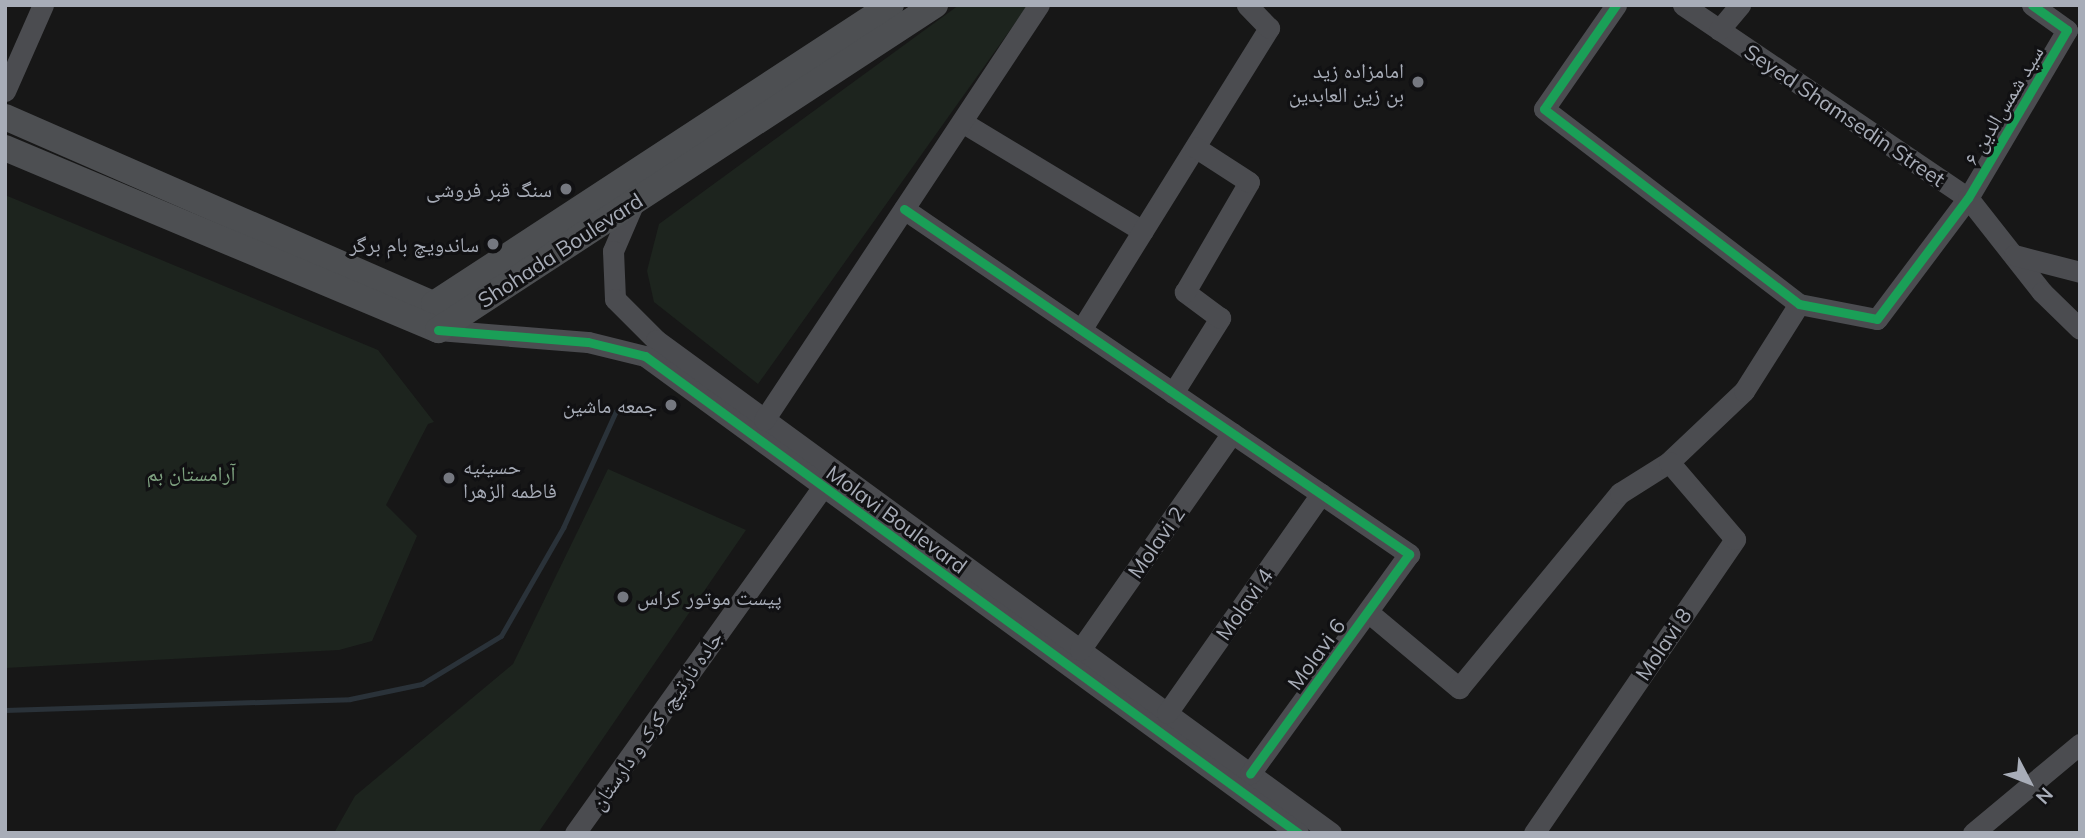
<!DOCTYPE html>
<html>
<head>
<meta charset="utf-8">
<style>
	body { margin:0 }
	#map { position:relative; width:2085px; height:838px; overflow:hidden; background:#171717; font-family:Mulish,"Noto Naskh Arabic",sans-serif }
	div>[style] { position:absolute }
	.green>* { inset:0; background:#1d241e }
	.stream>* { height:4.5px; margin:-2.25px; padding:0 2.25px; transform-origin:2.25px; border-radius:2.25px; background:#2a3239 }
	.minor>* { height:21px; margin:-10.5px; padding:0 10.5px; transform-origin:10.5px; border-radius:10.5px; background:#4b4c50 }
	.major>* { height:26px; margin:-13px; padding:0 13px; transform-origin:13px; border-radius:13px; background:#4d4f52 }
	.cycleway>* { height:9px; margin:-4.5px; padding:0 4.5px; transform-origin:4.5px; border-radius:4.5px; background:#1a9f57 }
	.dots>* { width:19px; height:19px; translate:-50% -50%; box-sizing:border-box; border:4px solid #111113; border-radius:50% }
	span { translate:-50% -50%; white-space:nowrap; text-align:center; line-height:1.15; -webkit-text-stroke:6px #111113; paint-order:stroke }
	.poi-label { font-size:21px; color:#a8adb8 }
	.right { translate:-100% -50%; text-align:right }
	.left { translate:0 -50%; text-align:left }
	.street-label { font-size:21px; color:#a8adb8 }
	.park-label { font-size:21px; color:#7fa381 }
	.frame { position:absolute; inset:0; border:7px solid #a8adb8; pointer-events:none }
	.north { position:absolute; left:1994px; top:747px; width:70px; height:70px; -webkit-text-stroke:5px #111113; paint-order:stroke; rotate:132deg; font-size:19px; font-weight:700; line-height:28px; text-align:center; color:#a8adb8 }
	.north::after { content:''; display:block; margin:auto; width:24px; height:32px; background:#a8adb8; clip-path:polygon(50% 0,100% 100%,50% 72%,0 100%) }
</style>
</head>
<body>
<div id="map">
	<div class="green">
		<div style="clip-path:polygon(959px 5px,1028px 5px,758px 384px,654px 302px,647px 271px,659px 224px)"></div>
		<div style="clip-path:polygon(5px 195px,378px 350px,434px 422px,428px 424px,386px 505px,417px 536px,372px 641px,339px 650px,5px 668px)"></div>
		<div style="clip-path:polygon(608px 469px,746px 530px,538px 833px,334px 833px,355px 796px,513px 664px)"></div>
	</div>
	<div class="stream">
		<div style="left:5px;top:710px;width:345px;rotate:-1.8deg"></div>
		<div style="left:350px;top:699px;width:74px;rotate:-11.8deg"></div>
		<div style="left:422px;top:684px;width:92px;rotate:-31.3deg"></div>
		<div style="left:501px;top:636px;width:125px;rotate:-60.1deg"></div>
		<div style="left:563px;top:528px;width:128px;rotate:-65.6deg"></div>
	</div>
	<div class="minor">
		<div style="left:1616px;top:5px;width:126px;rotate:124.7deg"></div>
		<div style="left:1544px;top:109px;width:321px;rotate:37.4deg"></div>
		<div style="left:1799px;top:304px;width:79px;rotate:10.9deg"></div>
		<div style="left:1877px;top:319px;width:151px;rotate:-53.1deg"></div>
		<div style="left:1968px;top:198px;width:195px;rotate:-59.5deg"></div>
		<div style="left:2067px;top:30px;width:43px;rotate:-144.5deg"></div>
		<div style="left:1683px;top:5px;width:344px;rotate:34.1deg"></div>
		<div style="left:1968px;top:198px;width:120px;rotate:51.8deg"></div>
		<div style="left:2042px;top:292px;width:53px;rotate:44.2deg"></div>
		<div style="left:1719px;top:30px;width:33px;rotate:-50deg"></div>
		<div style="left:5px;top:91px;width:94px;rotate:-66.2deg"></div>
		<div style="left:962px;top:122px;width:211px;rotate:31.1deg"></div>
		<div style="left:634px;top:202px;width:53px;rotate:113.2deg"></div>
		<div style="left:613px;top:251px;width:48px;rotate:87.6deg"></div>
		<div style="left:615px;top:299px;width:58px;rotate:45deg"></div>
		<div style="left:656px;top:340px;width:836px;rotate:36.14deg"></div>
		<div style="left:904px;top:209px;width:612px;rotate:34.34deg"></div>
		<div style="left:1409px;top:554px;width:271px;rotate:125.9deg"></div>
		<div style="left:2014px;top:255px;width:68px;rotate:14.4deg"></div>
		<div style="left:438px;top:330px;width:150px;rotate:4.6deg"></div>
		<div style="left:588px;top:342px;width:59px;rotate:13.8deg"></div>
		<div style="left:645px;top:356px;width:809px;rotate:36.15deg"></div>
		<div style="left:1081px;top:330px;width:356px;rotate:-58.1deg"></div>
		<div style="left:1269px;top:28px;width:32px;rotate:-134deg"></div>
		<div style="left:1173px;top:393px;width:89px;rotate:-57.9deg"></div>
		<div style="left:1220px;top:318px;width:44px;rotate:-143.4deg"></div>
		<div style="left:1185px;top:292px;width:127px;rotate:-59.8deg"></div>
		<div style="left:1249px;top:182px;width:64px;rotate:-147.1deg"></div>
		<div style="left:764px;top:420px;width:498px;rotate:-56.5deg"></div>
		<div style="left:1368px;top:612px;width:119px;rotate:39.9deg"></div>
		<div style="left:1459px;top:688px;width:253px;rotate:-50.5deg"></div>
		<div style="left:1620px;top:493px;width:58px;rotate:-32.3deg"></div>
		<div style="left:1669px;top:462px;width:103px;rotate:-43.4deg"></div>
		<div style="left:1744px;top:391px;width:103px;rotate:-57.7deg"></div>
		<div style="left:1080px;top:650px;width:265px;rotate:-55deg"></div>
		<div style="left:1167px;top:713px;width:268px;rotate:-54.9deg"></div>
		<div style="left:575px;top:833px;width:440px;rotate:-54.4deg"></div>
		<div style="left:1534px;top:833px;width:356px;rotate:-55.6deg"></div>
		<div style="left:1735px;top:539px;width:101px;rotate:-130.6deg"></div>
		<div style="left:1973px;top:833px;width:139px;rotate:-39.8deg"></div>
	</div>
	<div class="major">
		<div style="left:5px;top:117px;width:468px;rotate:23.6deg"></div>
		<div style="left:434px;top:304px;width:546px;rotate:-33.2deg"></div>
		<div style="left:5px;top:148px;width:470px;rotate:22.8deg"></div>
		<div style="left:438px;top:330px;width:594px;rotate:-33.18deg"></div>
	</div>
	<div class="cycleway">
		<div style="left:1616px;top:5px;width:126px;rotate:124.7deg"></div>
		<div style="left:1544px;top:109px;width:321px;rotate:37.4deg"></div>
		<div style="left:1799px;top:304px;width:79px;rotate:10.9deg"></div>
		<div style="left:1877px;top:319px;width:151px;rotate:-53.1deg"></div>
		<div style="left:1968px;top:198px;width:195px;rotate:-59.5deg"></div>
		<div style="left:2067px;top:30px;width:43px;rotate:-144.5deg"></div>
		<div style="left:904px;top:209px;width:612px;rotate:34.34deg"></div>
		<div style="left:1409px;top:554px;width:271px;rotate:125.9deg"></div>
		<div style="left:438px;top:330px;width:150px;rotate:4.6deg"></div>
		<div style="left:588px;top:342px;width:59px;rotate:13.8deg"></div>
		<div style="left:645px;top:356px;width:809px;rotate:36.15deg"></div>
	</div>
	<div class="dots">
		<div style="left:1418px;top:82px;background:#757880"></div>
		<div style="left:566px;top:189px;background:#757880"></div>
		<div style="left:493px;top:244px;background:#757880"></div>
		<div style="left:671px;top:405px;background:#757880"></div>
		<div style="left:449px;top:478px;background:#757880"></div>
		<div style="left:623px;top:597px;background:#757880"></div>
	</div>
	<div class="poi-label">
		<span class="right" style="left:1404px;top:82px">امامزاده زید<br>بن زین العابدین</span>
		<span class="right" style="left:552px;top:189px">سنگ قبر فروشی</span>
		<span class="right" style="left:479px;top:244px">ساندویچ بام برگر</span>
		<span class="right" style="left:657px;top:405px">جمعه ماشین</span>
		<span class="left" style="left:463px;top:478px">حسینیه<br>فاطمه الزهرا</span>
		<span class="left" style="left:637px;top:597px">پیست موتور کراس</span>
	</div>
	<div class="street-label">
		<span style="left:2003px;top:105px;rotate:-59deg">سید شمس‌الدین ۶</span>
		<span style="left:1845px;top:115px;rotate:34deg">Seyed Shamsedin Street</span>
		<span style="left:560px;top:250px;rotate:-33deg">Shohada Boulevard</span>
		<span style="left:897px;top:519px;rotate:36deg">Molavi Boulevard</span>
		<span style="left:1156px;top:542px;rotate:-55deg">Molavi 2</span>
		<span style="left:1244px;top:604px;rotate:-55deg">Molavi 4</span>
		<span style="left:1663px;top:644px;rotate:-56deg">Molavi 8</span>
		<span style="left:1316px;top:654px;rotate:-54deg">Molavi 6</span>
		<span style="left:656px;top:720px;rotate:-55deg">جاده نارتیچ، کرک و دارستان</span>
	</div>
	<div class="park-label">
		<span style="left:191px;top:473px">آرامستان بم</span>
	</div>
	<div class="frame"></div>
	<div class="north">N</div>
</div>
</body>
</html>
